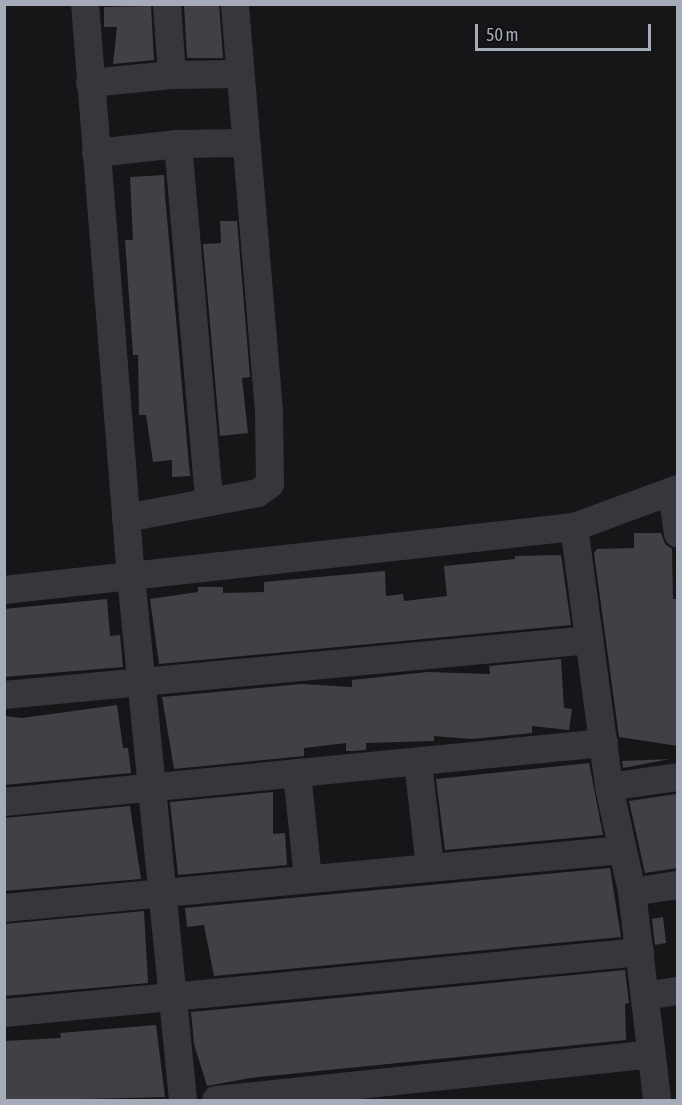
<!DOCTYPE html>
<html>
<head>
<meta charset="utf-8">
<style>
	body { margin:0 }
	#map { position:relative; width:682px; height:1105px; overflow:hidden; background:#161618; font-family:"Asap Condensed",sans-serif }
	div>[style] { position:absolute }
	.building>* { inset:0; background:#404045 }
	.street>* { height:28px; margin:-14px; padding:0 14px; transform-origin:14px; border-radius:14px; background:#36373d }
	span { translate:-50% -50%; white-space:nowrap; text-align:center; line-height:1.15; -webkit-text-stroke:6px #111113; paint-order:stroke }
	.frame { position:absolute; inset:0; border:6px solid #a6abb9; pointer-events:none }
	.scale { position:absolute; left:475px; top:24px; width:176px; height:27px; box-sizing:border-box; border:3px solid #a6abb9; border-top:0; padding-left:8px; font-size:18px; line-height:21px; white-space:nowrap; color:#a6abb9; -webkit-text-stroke:4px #111113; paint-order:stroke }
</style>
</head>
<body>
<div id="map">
	<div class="building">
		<div style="clip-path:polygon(184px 4px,219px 4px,223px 58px,187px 58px)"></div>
		<div style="clip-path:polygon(151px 6px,154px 60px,113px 64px,117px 27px,104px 27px,104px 7px)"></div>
		<div style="clip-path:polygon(164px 175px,165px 195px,190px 476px,172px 477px,172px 460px,153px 462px,146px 415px,139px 415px,138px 355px,133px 355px,125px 240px,133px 240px,130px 177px)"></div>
		<div style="clip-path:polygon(220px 221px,237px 221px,250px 377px,242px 378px,248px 433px,220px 436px,203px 244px,221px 243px)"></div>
		<div style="clip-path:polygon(634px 533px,661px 533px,665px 544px,672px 549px,673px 599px,678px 599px,678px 746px,619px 737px,594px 553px,597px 549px,634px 548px)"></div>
		<div style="clip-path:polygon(561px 555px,571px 625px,159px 664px,150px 599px,198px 592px,198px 587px,223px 587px,223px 593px,264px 592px,264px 582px,385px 571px,386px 596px,403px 594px,404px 601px,447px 596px,444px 566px,515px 559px,515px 556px)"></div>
		<div style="clip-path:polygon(107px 599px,110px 636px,120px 635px,123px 667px,4px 677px,4px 609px)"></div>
		<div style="clip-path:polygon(561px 659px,564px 708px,572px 709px,569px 730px,532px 726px,532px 733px,472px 739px,434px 736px,434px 741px,366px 743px,366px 750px,352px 751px,346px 751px,346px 743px,304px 748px,304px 756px,174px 769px,162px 697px,301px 684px,352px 687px,352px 680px,427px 672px,490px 674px,489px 666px)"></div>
		<div style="clip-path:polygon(117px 705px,123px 748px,128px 748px,131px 773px,4px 785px,4px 716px,22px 718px)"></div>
		<div style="clip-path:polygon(670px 759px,623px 768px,622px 761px,623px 761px)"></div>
		<div style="clip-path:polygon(589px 763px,603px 835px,445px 850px,436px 779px)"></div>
		<div style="clip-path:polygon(273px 792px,273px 834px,285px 833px,287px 865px,178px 875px,170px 802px)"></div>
		<div style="clip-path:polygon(676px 794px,678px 868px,645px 873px,629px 801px)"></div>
		<div style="clip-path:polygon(130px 806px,141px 879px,4px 891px,4px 818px)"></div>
		<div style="clip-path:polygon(610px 868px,621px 937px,214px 976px,204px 925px,187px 927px,185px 908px)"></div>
		<div style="clip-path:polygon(144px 911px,148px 983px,4px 996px,4px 924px)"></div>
		<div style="clip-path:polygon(663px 917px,666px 943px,655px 945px,652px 919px)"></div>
		<div style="clip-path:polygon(625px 970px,629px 1003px,625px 1004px,626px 1040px,250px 1078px,207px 1086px,194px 1044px,191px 1012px)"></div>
		<div style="clip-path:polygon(156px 1025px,165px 1097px,4px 1101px,4px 1041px,61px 1038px,60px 1033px)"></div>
	</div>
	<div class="street">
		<div style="left:85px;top:4px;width:575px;rotate:85.41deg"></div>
		<div style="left:131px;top:577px;width:526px;rotate:84.32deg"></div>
		<div style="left:167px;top:4px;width:71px;rotate:86deg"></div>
		<div style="left:90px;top:83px;width:82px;rotate:-5.6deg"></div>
		<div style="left:172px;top:75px;width:67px;rotate:-0.9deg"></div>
		<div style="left:178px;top:144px;width:357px;rotate:85deg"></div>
		<div style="left:96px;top:153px;width:82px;rotate:-6.3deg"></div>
		<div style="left:178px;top:144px;width:66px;rotate:-0.9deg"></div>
		<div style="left:672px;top:491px;width:43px;rotate:82.1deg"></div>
		<div style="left:126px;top:518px;width:134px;rotate:-10.7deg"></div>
		<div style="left:258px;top:493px;width:15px;rotate:-37deg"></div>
		<div style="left:270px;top:484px;width:73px;rotate:-90.8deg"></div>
		<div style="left:269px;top:411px;width:408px;rotate:-94.8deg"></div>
		<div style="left:574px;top:527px;width:262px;rotate:82.3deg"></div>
		<div style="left:609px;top:787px;width:107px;rotate:77.6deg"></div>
		<div style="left:632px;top:892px;width:209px;rotate:83.1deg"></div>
		<div style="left:4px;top:590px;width:573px;rotate:-6.31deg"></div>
		<div style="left:574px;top:527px;width:111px;rotate:-20.1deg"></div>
		<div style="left:4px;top:695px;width:588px;rotate:-5.37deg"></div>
		<div style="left:418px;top:763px;width:104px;rotate:83.4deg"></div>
		<div style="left:297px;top:773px;width:105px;rotate:84deg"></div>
		<div style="left:609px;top:787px;width:70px;rotate:-8.2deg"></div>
		<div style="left:4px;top:802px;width:603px;rotate:-5.62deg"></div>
		<div style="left:632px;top:892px;width:47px;rotate:-8.7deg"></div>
		<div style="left:4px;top:908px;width:621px;rotate:-5.36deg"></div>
		<div style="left:645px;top:996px;width:33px;rotate:-9deg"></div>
		<div style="left:4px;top:1013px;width:639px;rotate:-5.48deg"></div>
		<div style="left:216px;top:1100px;width:438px;rotate:-6deg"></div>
	</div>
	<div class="frame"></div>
	<div class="scale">50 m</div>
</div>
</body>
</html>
